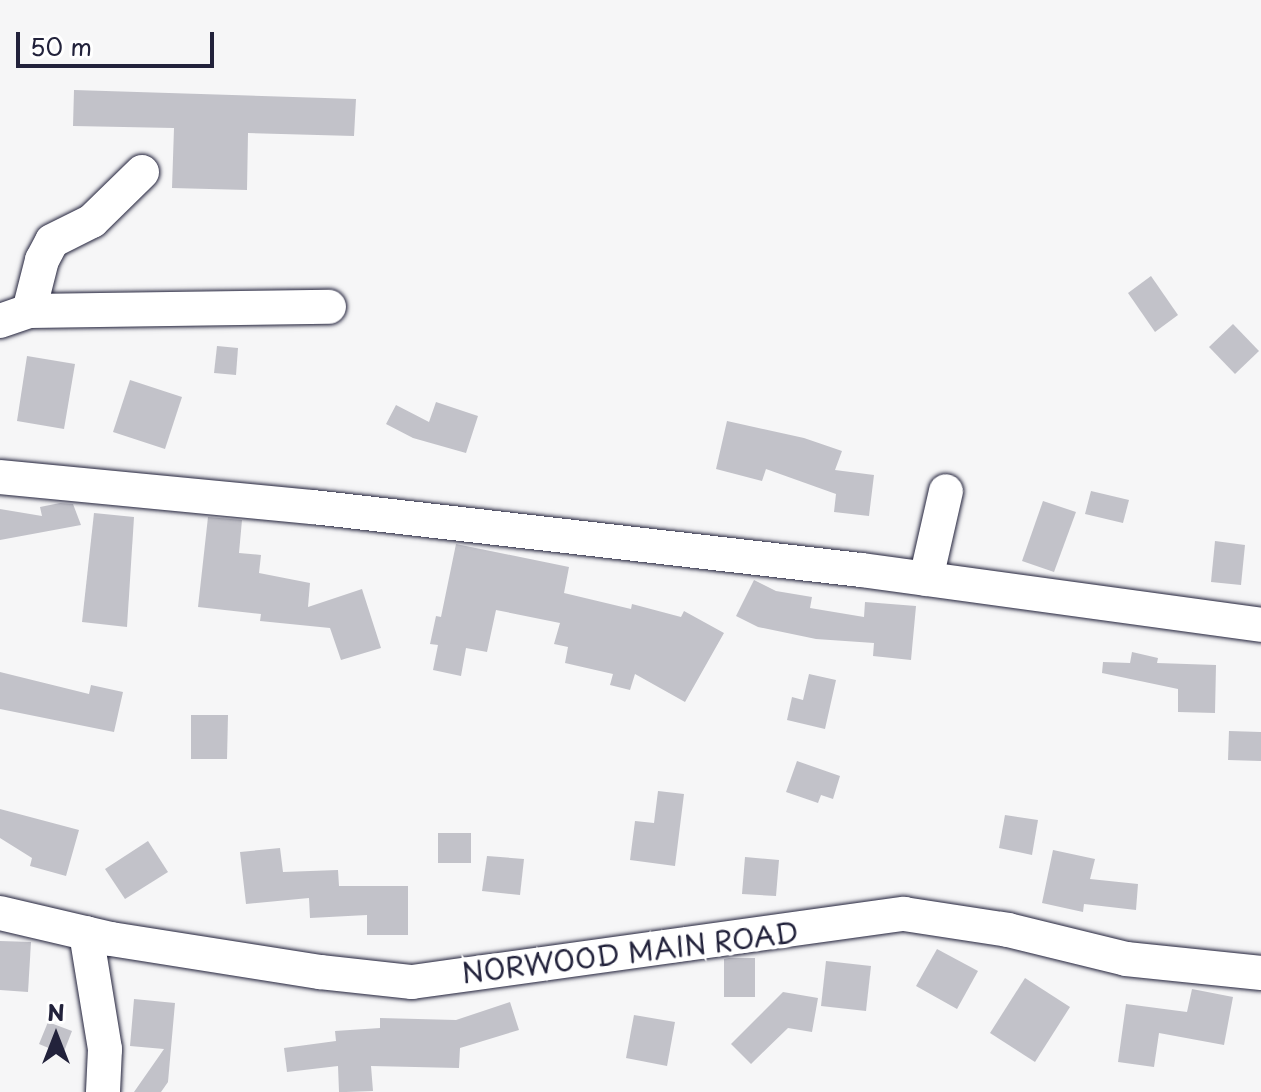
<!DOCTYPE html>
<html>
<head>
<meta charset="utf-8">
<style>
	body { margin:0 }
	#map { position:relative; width:1261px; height:1092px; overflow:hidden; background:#f6f6f7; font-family:"Playpen Sans",sans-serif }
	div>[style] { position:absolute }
	.building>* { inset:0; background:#c2c2c9 }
	.roads { filter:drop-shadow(0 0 2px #22223b) drop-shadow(0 0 2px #22223b) }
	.minor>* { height:34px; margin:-17px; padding:0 17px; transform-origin:17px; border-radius:17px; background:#fff }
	span { translate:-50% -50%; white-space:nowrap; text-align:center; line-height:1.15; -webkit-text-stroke:8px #fff; paint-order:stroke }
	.street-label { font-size:28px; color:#22223b }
	.north { position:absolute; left:16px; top:996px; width:80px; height:80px; -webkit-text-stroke:6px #fff; paint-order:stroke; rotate:0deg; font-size:22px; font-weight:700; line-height:32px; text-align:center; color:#22223b }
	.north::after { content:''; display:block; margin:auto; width:28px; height:36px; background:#22223b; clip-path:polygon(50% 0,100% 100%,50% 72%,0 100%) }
	.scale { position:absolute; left:16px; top:32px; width:198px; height:36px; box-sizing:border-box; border:4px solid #22223b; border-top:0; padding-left:10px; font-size:24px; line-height:28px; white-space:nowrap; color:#22223b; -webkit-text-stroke:6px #fff; paint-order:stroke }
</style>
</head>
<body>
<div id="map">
	<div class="building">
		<div style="clip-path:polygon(74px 90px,356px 99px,354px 136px,248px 133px,247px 190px,172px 188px,174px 128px,73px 126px)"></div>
		<div style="clip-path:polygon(1151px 276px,1178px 315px,1155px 332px,1128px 293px)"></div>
		<div style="clip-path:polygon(1233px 324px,1259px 351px,1235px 374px,1209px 347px)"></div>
		<div style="clip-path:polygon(217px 346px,238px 348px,236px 375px,214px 373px)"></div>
		<div style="clip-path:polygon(27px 356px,75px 364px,64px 429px,17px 421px)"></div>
		<div style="clip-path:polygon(130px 380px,182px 397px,165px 449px,113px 432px)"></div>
		<div style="clip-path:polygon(436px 402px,478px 416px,466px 453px,413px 438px,386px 424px,396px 405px,429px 422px)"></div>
		<div style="clip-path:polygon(727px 421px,804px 438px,842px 451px,835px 470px,874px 475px,869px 516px,834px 512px,836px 494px,766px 469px,762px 481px,716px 469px)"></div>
		<div style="clip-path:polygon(1091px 491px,1129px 500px,1123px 523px,1085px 514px)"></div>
		<div style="clip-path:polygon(1043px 501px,1076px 512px,1054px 572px,1022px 561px)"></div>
		<div style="clip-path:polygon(60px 503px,73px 504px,81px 525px,0 540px,0 509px,42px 516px,40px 507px)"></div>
		<div style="clip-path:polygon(94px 513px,134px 517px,127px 627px,82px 622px)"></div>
		<div style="clip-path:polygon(208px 517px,242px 520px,239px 553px,261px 555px,259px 573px,310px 583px,308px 607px,362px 589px,381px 648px,341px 660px,330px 628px,260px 621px,261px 614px,198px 607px)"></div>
		<div style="clip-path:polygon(1215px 541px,1245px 545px,1241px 585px,1211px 582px)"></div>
		<div style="clip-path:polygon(456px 544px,569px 567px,564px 593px,631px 609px,632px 604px,681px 617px,684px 611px,724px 633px,685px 702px,635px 674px,630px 690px,610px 685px,613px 674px,565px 663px,568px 647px,554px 644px,560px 623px,496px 610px,487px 652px,466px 648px,461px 676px,433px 670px,438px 645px,430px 644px,436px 616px,441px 617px)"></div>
		<div style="clip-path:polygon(754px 580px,776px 591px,812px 597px,810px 608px,864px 617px,865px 602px,916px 606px,911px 660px,873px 656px,874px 643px,816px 639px,758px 627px,736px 616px)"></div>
		<div style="clip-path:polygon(1132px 652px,1158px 658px,1157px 663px,1216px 665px,1215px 713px,1178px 712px,1178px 689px,1102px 673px,1103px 662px,1130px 663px)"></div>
		<div style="clip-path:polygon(0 672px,89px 694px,91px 685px,123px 692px,114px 732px,0 709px)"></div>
		<div style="clip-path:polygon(809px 674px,836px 680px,825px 729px,787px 720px,792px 697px,803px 700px)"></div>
		<div style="clip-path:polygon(191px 715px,228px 715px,227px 759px,191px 759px)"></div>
		<div style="clip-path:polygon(1229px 731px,1261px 732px,1261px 761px,1228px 760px)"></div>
		<div style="clip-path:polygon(797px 761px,840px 776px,833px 799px,821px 795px,818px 803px,786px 792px)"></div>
		<div style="clip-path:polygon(658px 791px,684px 794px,675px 866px,630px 860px,635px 821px,654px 823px)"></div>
		<div style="clip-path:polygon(0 809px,79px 830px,66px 876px,30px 866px,32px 858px,0 838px)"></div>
		<div style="clip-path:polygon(1005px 815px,1038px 820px,1032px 855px,999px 848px)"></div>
		<div style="clip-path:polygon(438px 833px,471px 833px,471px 863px,438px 863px)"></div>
		<div style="clip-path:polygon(148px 841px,168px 872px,125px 899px,105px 869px)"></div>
		<div style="clip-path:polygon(280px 848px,283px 872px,338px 870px,339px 886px,408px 886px,408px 935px,367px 935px,367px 915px,310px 918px,309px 898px,246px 904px,240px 852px)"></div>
		<div style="clip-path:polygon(1053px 850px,1095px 859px,1090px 879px,1138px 884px,1136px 910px,1084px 904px,1083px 912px,1042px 903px)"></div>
		<div style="clip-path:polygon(487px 856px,524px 859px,520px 895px,482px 891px)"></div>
		<div style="clip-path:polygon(745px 857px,779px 860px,776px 896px,742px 894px)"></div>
		<div style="clip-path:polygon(0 941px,31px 942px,28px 992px,0 990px)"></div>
		<div style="clip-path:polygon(937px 949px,978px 971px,957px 1009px,916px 986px)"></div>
		<div style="clip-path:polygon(729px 958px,755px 958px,755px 997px,724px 997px,724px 959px)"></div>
		<div style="clip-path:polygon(826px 961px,871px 966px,866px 1011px,821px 1006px)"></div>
		<div style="clip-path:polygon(1025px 978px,1070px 1007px,1035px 1062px,990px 1033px)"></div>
		<div style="clip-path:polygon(1192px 989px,1233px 997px,1224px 1045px,1159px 1033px,1154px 1067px,1118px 1062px,1126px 1004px,1187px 1012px)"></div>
		<div style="clip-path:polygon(783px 992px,818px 998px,812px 1032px,788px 1028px,751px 1064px,731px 1044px)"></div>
		<div style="clip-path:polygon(134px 999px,175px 1003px,168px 1082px,161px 1092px,134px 1092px,164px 1049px,130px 1046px)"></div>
		<div style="clip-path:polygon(510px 1002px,519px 1030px,460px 1048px,459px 1068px,371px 1066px,373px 1091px,346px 1092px,339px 1092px,338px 1066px,287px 1072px,284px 1048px,336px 1041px,335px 1031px,380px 1028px,380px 1018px,456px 1020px)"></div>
		<div style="clip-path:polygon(634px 1015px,675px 1022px,667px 1066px,626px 1058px)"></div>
		<div style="clip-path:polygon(48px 1022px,72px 1031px,63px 1054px,39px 1044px)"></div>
	</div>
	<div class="roads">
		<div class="minor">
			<div style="left:29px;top:311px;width:53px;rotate:-75.7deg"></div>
			<div style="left:42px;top:260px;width:21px;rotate:-62deg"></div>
			<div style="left:52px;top:241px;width:45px;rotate:-26.6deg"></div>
			<div style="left:92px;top:221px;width:70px;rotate:-44.4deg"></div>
			<div style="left:0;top:321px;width:31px;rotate:-19deg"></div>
			<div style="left:29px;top:311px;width:300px;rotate:-0.8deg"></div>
			<div style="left:0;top:477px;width:314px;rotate:5.5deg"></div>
			<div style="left:313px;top:507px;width:552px;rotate:6.56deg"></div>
			<div style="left:861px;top:570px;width:404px;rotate:7.8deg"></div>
			<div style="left:926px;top:579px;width:90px;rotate:-77.2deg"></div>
			<div style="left:0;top:913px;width:114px;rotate:13.2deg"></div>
			<div style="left:111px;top:939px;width:212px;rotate:9deg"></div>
			<div style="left:320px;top:972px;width:93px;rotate:6.2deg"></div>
			<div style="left:412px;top:982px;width:497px;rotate:-7.9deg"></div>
			<div style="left:904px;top:914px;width:105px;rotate:8.7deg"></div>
			<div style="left:1008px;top:930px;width:122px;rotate:13.8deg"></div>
			<div style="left:1126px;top:959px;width:136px;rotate:5.9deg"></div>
			<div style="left:86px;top:933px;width:118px;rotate:80.7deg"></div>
			<div style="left:105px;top:1049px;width:43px;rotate:92.7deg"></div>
		</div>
	</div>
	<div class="street-label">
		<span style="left:630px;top:952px;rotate:-7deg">NORWOOD MAIN ROAD</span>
	</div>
	<div class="north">N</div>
	<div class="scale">50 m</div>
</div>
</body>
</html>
